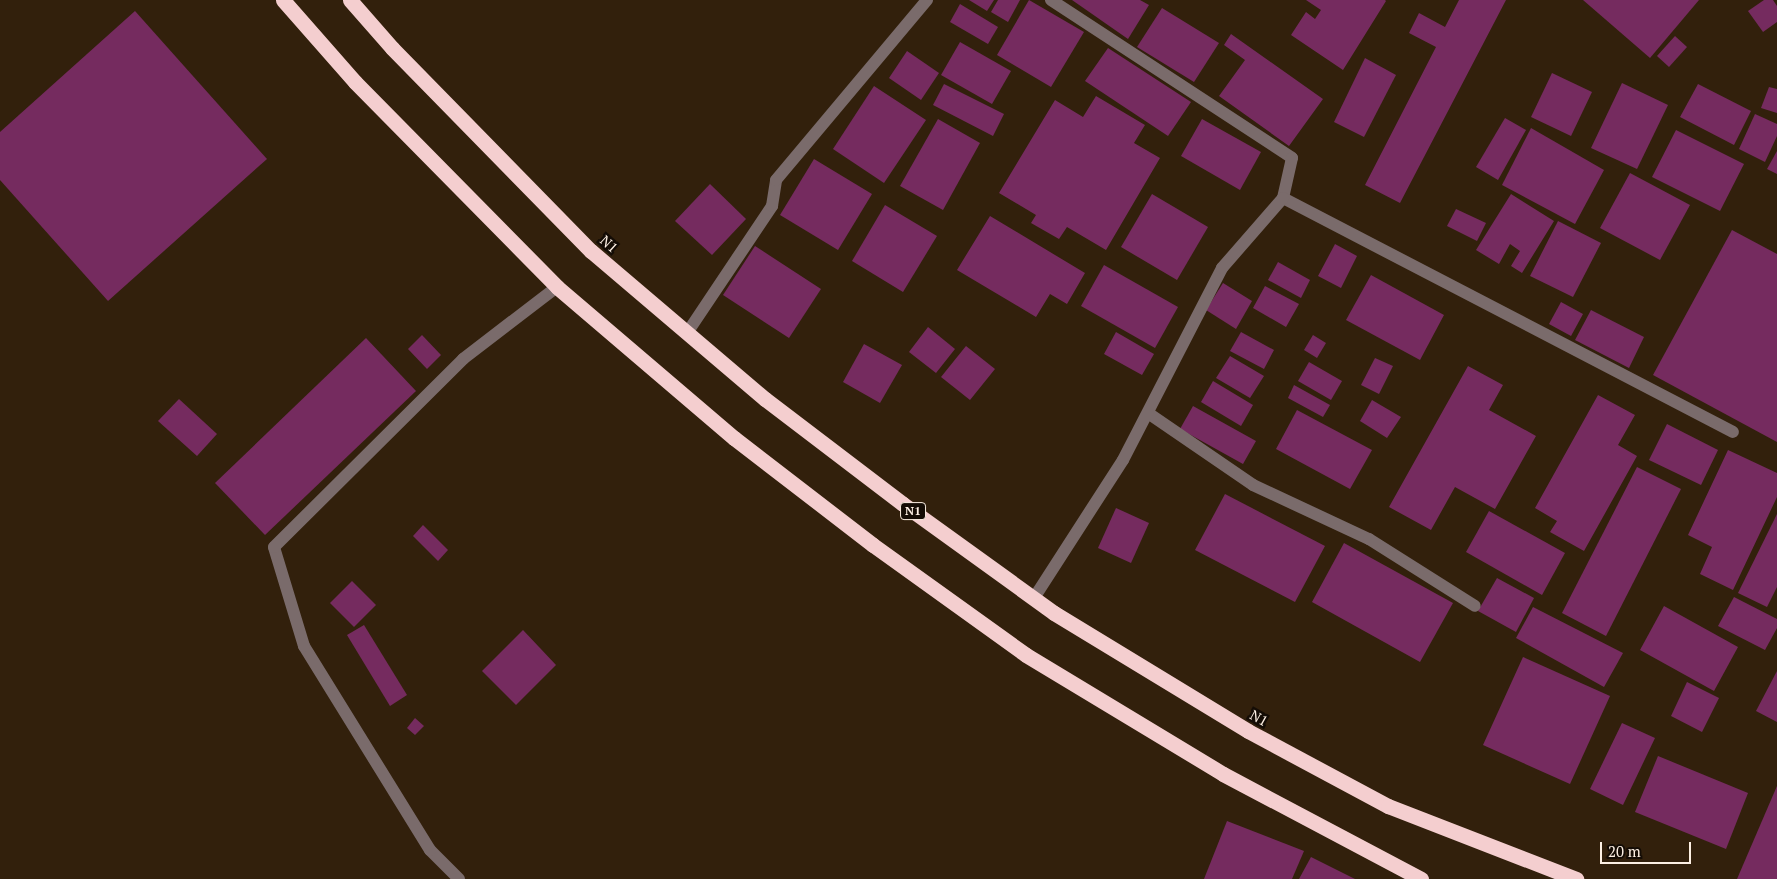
<!DOCTYPE html>
<html>
<head>
<meta charset="utf-8">
<style>
	body { margin:0 }
	#map { position:relative; width:1777px; height:879px; overflow:hidden; background:#32200c; font-family:"PT Serif",serif }
	div>[style] { position:absolute }
	.building>* { inset:0; background:#752b5f }
	.minor>* { height:12px; margin:-6px; padding:0 6px; transform-origin:6px; border-radius:6px; background:#7a6b6b }
	.highway>* { height:15px; margin:-7.5px; padding:0 7.5px; transform-origin:7.5px; border-radius:7.5px; background:#f4cecf }
	span { translate:-50% -50%; white-space:nowrap; text-align:center; line-height:1.15; -webkit-text-stroke:5px #140c05; paint-order:stroke }
	.shield-label span { padding:1px 4px; background:#140c05; border:1px solid; border-radius:4px; -webkit-text-stroke-width:0 }
	.shield-label { font-size:12px; color:#fdf0e4; font-weight:700 }
	.street-label { font-size:14px; color:#fdf0e4 }
	.scale { position:absolute; left:1600px; top:842px; width:91px; height:22px; box-sizing:border-box; border:2px solid #fdf0e4; border-top:0; padding-left:6px; font-size:15px; line-height:18px; white-space:nowrap; color:#fdf0e4; -webkit-text-stroke:4px #140c05; paint-order:stroke }
</style>
</head>
<body>
<div id="map">
	<div class="building">
		<div style="clip-path:polygon(969px 0,994px 0,987px 11px)"></div>
		<div style="clip-path:polygon(998px 0,1020px 0,1008px 22px,991px 12px)"></div>
		<div style="clip-path:polygon(1029px 0,1084px 32px,1051px 87px,997px 55px)"></div>
		<div style="clip-path:polygon(1072px 0,1140px 0,1149px 5px,1128px 39px)"></div>
		<div style="clip-path:polygon(1306px 0,1385px 0,1386px 1px,1343px 70px,1291px 35px,1306px 12px,1315px 19px,1321px 10px)"></div>
		<div style="clip-path:polygon(1459px 0,1506px 0,1400px 203px,1365px 185px,1436px 47px,1409px 33px,1419px 13px,1445px 27px)"></div>
		<div style="clip-path:polygon(1583px 0,1699px 0,1650px 58px)"></div>
		<div style="clip-path:polygon(1764px 0,1773px 0,1777px 6px,1777px 22px,1763px 32px,1748px 11px)"></div>
		<div style="clip-path:polygon(960px 4px,998px 27px,988px 44px,950px 22px)"></div>
		<div style="clip-path:polygon(1162px 8px,1219px 43px,1194px 82px,1137px 47px)"></div>
		<div style="clip-path:polygon(135px 11px,267px 159px,108px 301px,0 180px,0 132px)"></div>
		<div style="clip-path:polygon(1231px 34px,1323px 99px,1289px 146px,1219px 96px,1245px 60px,1224px 45px)"></div>
		<div style="clip-path:polygon(1675px 36px,1687px 47px,1669px 67px,1657px 56px)"></div>
		<div style="clip-path:polygon(960px 42px,1011px 71px,992px 104px,941px 75px)"></div>
		<div style="clip-path:polygon(1108px 48px,1191px 102px,1168px 136px,1085px 81px)"></div>
		<div style="clip-path:polygon(907px 51px,939px 73px,921px 100px,889px 78px)"></div>
		<div style="clip-path:polygon(1365px 58px,1396px 75px,1364px 137px,1334px 122px)"></div>
		<div style="clip-path:polygon(1552px 73px,1592px 92px,1571px 136px,1531px 117px)"></div>
		<div style="clip-path:polygon(1622px 83px,1668px 105px,1637px 169px,1591px 148px)"></div>
		<div style="clip-path:polygon(944px 84px,1004px 114px,993px 136px,933px 105px)"></div>
		<div style="clip-path:polygon(1698px 84px,1751px 111px,1734px 145px,1680px 117px)"></div>
		<div style="clip-path:polygon(874px 86px,926px 120px,884px 183px,833px 149px)"></div>
		<div style="clip-path:polygon(1769px 87px,1777px 89px,1777px 113px,1761px 108px)"></div>
		<div style="clip-path:polygon(1096px 96px,1145px 125px,1134px 143px,1160px 158px,1106px 250px,1067px 227px,1059px 239px,1031px 223px,1036px 215px,999px 193px,1055px 100px,1083px 117px)"></div>
		<div style="clip-path:polygon(1755px 114px,1777px 124px,1777px 136px,1765px 162px,1739px 149px)"></div>
		<div style="clip-path:polygon(1505px 118px,1526px 130px,1498px 180px,1476px 167px)"></div>
		<div style="clip-path:polygon(938px 119px,980px 143px,943px 210px,900px 186px)"></div>
		<div style="clip-path:polygon(1202px 119px,1261px 152px,1240px 190px,1181px 156px)"></div>
		<div style="clip-path:polygon(1531px 128px,1604px 170px,1575px 224px,1502px 185px)"></div>
		<div style="clip-path:polygon(1676px 130px,1744px 164px,1720px 211px,1652px 177px)"></div>
		<div style="clip-path:polygon(1777px 151px,1777px 174px,1767px 169px)"></div>
		<div style="clip-path:polygon(814px 159px,872px 194px,838px 250px,780px 215px)"></div>
		<div style="clip-path:polygon(1630px 173px,1690px 205px,1660px 260px,1600px 228px)"></div>
		<div style="clip-path:polygon(710px 184px,746px 219px,712px 255px,675px 221px)"></div>
		<div style="clip-path:polygon(1152px 194px,1208px 227px,1177px 280px,1121px 247px)"></div>
		<div style="clip-path:polygon(1511px 194px,1554px 221px,1522px 273px,1511px 266px,1520px 251px,1510px 244px,1499px 264px,1476px 250px)"></div>
		<div style="clip-path:polygon(885px 205px,937px 236px,903px 292px,852px 261px)"></div>
		<div style="clip-path:polygon(1456px 209px,1486px 223px,1477px 241px,1447px 226px)"></div>
		<div style="clip-path:polygon(990px 216px,1085px 273px,1067px 304px,1050px 294px,1036px 317px,957px 270px)"></div>
		<div style="clip-path:polygon(1558px 221px,1601px 243px,1573px 297px,1530px 276px)"></div>
		<div style="clip-path:polygon(1732px 230px,1777px 254px,1777px 442px,1653px 375px)"></div>
		<div style="clip-path:polygon(1335px 244px,1357px 256px,1341px 288px,1318px 276px)"></div>
		<div style="clip-path:polygon(755px 246px,821px 289px,789px 338px,723px 295px)"></div>
		<div style="clip-path:polygon(1278px 262px,1310px 280px,1301px 298px,1268px 280px)"></div>
		<div style="clip-path:polygon(1104px 265px,1178px 307px,1155px 348px,1081px 306px)"></div>
		<div style="clip-path:polygon(1371px 275px,1444px 315px,1420px 360px,1346px 320px)"></div>
		<div style="clip-path:polygon(1223px 283px,1252px 301px,1236px 329px,1206px 310px)"></div>
		<div style="clip-path:polygon(1265px 286px,1299px 304px,1286px 327px,1253px 308px)"></div>
		<div style="clip-path:polygon(1561px 302px,1583px 314px,1571px 336px,1549px 324px)"></div>
		<div style="clip-path:polygon(1591px 310px,1644px 337px,1629px 368px,1575px 340px)"></div>
		<div style="clip-path:polygon(928px 327px,955px 349px,936px 373px,909px 352px)"></div>
		<div style="clip-path:polygon(1116px 332px,1154px 354px,1142px 375px,1104px 354px)"></div>
		<div style="clip-path:polygon(1241px 332px,1274px 350px,1264px 369px,1230px 351px)"></div>
		<div style="clip-path:polygon(422px 335px,441px 355px,427px 369px,408px 349px)"></div>
		<div style="clip-path:polygon(1313px 335px,1326px 343px,1317px 358px,1304px 350px)"></div>
		<div style="clip-path:polygon(366px 338px,416px 391px,265px 535px,215px 483px)"></div>
		<div style="clip-path:polygon(864px 344px,902px 365px,880px 403px,843px 382px)"></div>
		<div style="clip-path:polygon(966px 346px,995px 369px,970px 400px,941px 377px)"></div>
		<div style="clip-path:polygon(1230px 356px,1264px 376px,1250px 398px,1216px 378px)"></div>
		<div style="clip-path:polygon(1375px 358px,1393px 366px,1379px 394px,1361px 385px)"></div>
		<div style="clip-path:polygon(1309px 362px,1342px 381px,1331px 400px,1298px 381px)"></div>
		<div style="clip-path:polygon(1468px 366px,1503px 385px,1489px 410px,1536px 436px,1495px 509px,1455px 487px,1431px 530px,1389px 507px)"></div>
		<div style="clip-path:polygon(1213px 381px,1253px 405px,1241px 426px,1201px 402px)"></div>
		<div style="clip-path:polygon(1294px 385px,1330px 405px,1323px 417px,1288px 398px)"></div>
		<div style="clip-path:polygon(1598px 395px,1635px 415px,1618px 445px,1637px 456px,1584px 551px,1550px 532px,1557px 521px,1535px 508px)"></div>
		<div style="clip-path:polygon(179px 399px,217px 434px,197px 456px,158px 421px)"></div>
		<div style="clip-path:polygon(1372px 400px,1401px 417px,1387px 438px,1360px 421px)"></div>
		<div style="clip-path:polygon(1193px 406px,1256px 441px,1243px 464px,1180px 429px)"></div>
		<div style="clip-path:polygon(1297px 410px,1372px 450px,1350px 489px,1276px 449px)"></div>
		<div style="clip-path:polygon(1667px 424px,1718px 450px,1701px 485px,1649px 460px)"></div>
		<div style="clip-path:polygon(1728px 450px,1777px 473px,1777px 497px,1733px 590px,1700px 574px,1712px 547px,1688px 535px)"></div>
		<div style="clip-path:polygon(1637px 467px,1681px 489px,1606px 636px,1562px 613px)"></div>
		<div style="clip-path:polygon(1225px 494px,1325px 546px,1295px 602px,1195px 550px)"></div>
		<div style="clip-path:polygon(1116px 508px,1149px 523px,1131px 563px,1098px 548px)"></div>
		<div style="clip-path:polygon(1489px 511px,1565px 553px,1542px 595px,1466px 552px)"></div>
		<div style="clip-path:polygon(1777px 514px,1777px 587px,1767px 607px,1738px 593px)"></div>
		<div style="clip-path:polygon(423px 525px,448px 550px,438px 561px,413px 536px)"></div>
		<div style="clip-path:polygon(1344px 543px,1453px 603px,1420px 662px,1312px 602px)"></div>
		<div style="clip-path:polygon(1497px 578px,1534px 598px,1516px 632px,1478px 611px)"></div>
		<div style="clip-path:polygon(352px 581px,376px 605px,354px 627px,330px 603px)"></div>
		<div style="clip-path:polygon(1734px 597px,1777px 619px,1777px 628px,1765px 650px,1718px 626px)"></div>
		<div style="clip-path:polygon(1664px 606px,1738px 647px,1714px 691px,1640px 650px)"></div>
		<div style="clip-path:polygon(1533px 607px,1623px 653px,1604px 687px,1516px 638px)"></div>
		<div style="clip-path:polygon(364px 625px,407px 695px,390px 706px,347px 635px)"></div>
		<div style="clip-path:polygon(523px 630px,556px 665px,516px 705px,482px 671px)"></div>
		<div style="clip-path:polygon(1523px 657px,1610px 696px,1570px 784px,1483px 745px)"></div>
		<div style="clip-path:polygon(1777px 671px,1777px 722px,1756px 711px)"></div>
		<div style="clip-path:polygon(1687px 682px,1719px 698px,1702px 732px,1671px 716px)"></div>
		<div style="clip-path:polygon(415px 718px,424px 726px,415px 735px,407px 728px)"></div>
		<div style="clip-path:polygon(1622px 723px,1655px 738px,1623px 805px,1590px 789px)"></div>
		<div style="clip-path:polygon(1658px 756px,1748px 793px,1726px 849px,1635px 812px)"></div>
		<div style="clip-path:polygon(1777px 786px,1777px 879px,1737px 879px)"></div>
		<div style="clip-path:polygon(1227px 821px,1304px 851px,1292px 879px,1204px 879px)"></div>
		<div style="clip-path:polygon(1311px 857px,1355px 879px,1299px 879px)"></div>
	</div>
	<div class="minor">
		<div style="left:1051px;top:0;width:288px;rotate:33.2deg"></div>
		<div style="left:1292px;top:158px;width:41px;rotate:102.7deg"></div>
		<div style="left:1283px;top:198px;width:507px;rotate:27.47deg"></div>
		<div style="left:687px;top:333px;width:153px;rotate:-56.2deg"></div>
		<div style="left:772px;top:206px;width:26px;rotate:-81deg"></div>
		<div style="left:776px;top:180px;width:235px;rotate:-50deg"></div>
		<div style="left:1148px;top:413px;width:127px;rotate:34.4deg"></div>
		<div style="left:1253px;top:485px;width:128px;rotate:25deg"></div>
		<div style="left:1369px;top:539px;width:125px;rotate:32.3deg"></div>
		<div style="left:1034px;top:598px;width:164px;rotate:-57.2deg"></div>
		<div style="left:1123px;top:460px;width:216px;rotate:-62.7deg"></div>
		<div style="left:1222px;top:268px;width:93px;rotate:-48.9deg"></div>
		<div style="left:459px;top:879px;width:41px;rotate:-135deg"></div>
		<div style="left:430px;top:850px;width:240px;rotate:-121.7deg"></div>
		<div style="left:304px;top:646px;width:103px;rotate:-106.9deg"></div>
		<div style="left:274px;top:547px;width:267px;rotate:-44.8deg"></div>
		<div style="left:463px;top:359px;width:118px;rotate:-37.5deg"></div>
	</div>
	<div class="highway">
		<div style="left:283px;top:0;width:109px;rotate:48.7deg"></div>
		<div style="left:355px;top:82px;width:288px;rotate:45.4deg"></div>
		<div style="left:557px;top:287px;width:233px;rotate:40.5deg"></div>
		<div style="left:734px;top:438px;width:175px;rotate:37.6deg"></div>
		<div style="left:873px;top:545px;width:188px;rotate:35.7deg"></div>
		<div style="left:1026px;top:655px;width:230px;rotate:31.1deg"></div>
		<div style="left:1223px;top:774px;width:224px;rotate:27.9deg"></div>
		<div style="left:350px;top:0;width:64px;rotate:48.8deg"></div>
		<div style="left:392px;top:48px;width:284px;rotate:45.6deg"></div>
		<div style="left:591px;top:251px;width:228px;rotate:40.4deg"></div>
		<div style="left:765px;top:399px;width:173px;rotate:37.3deg"></div>
		<div style="left:903px;top:504px;width:186px;rotate:35.8deg"></div>
		<div style="left:1054px;top:613px;width:227px;rotate:31.3deg"></div>
		<div style="left:1248px;top:731px;width:159px;rotate:28.2deg"></div>
		<div style="left:1388px;top:806px;width:202px;rotate:21.2deg"></div>
	</div>
	<div class="shield-label">
		<span style="left:913px;top:511px">N1</span>
	</div>
	<div class="street-label">
		<span style="left:609px;top:244px;rotate:42deg">N1</span>
		<span style="left:1259px;top:718px;rotate:29deg">N1</span>
	</div>
	<div class="scale">20 m</div>
</div>
</body>
</html>
